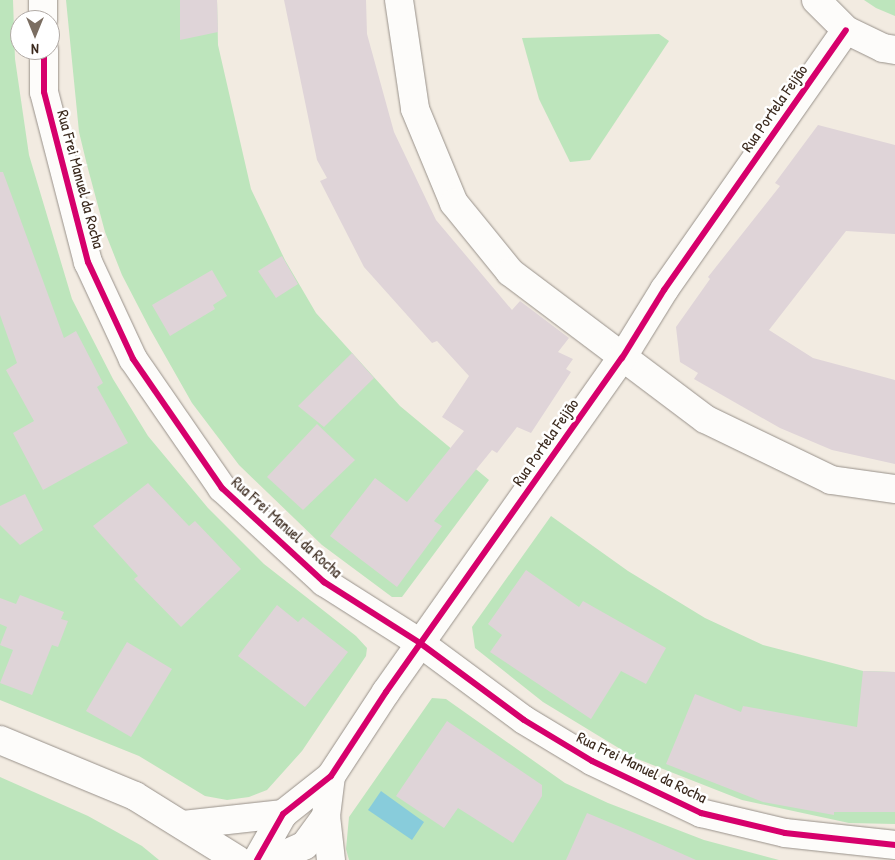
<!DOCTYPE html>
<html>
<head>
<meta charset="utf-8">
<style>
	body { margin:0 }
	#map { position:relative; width:895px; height:860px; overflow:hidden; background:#f2ebe1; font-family:"Patrick Hand",sans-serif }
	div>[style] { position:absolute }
	.green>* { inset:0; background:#bde5bc }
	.water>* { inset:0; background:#88ccdb }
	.building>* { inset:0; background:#dfd4d8 }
	.roads { filter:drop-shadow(0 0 1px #98918a) drop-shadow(0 0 1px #98918a) }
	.minor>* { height:28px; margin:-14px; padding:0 14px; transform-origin:14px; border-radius:14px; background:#fdfcfa }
	.major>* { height:28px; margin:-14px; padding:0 14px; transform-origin:14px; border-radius:14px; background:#fdfcfa }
	.cycleway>* { height:6px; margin:-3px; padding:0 3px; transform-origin:3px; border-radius:3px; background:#d6006c }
	span { translate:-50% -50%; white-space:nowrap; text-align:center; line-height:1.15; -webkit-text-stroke:5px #fff; paint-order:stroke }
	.street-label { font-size:16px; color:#3b2a1e }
	.north { position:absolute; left:10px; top:10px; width:50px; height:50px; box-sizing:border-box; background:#fff; border:1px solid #b1aaa5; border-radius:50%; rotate:180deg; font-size:14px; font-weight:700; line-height:20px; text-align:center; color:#3b2a1e }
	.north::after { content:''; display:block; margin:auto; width:18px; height:22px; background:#7b6e62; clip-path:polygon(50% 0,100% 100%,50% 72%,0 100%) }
</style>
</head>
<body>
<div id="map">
	<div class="green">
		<div style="clip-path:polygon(0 0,13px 0,15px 59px,29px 155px,72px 299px,113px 379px,148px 436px,208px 508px,264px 564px,356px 636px,367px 648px,366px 656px,302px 751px,267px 790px,249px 797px,227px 800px,205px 796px,139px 756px,0 700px)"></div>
		<div style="clip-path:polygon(66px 0,217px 0,218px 45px,251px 189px,285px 260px,316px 313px,400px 406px,489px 480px,402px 597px,392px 597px,322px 545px,239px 465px,192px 403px,150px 329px,122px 275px,105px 232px,87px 165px,79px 132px)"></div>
		<div style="clip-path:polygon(864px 0,895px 0,895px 16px,876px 8px)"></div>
		<div style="clip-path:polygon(659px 34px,669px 41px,590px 160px,570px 162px,539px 99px,522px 38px)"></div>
		<div style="clip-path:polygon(551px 516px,628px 571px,705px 618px,763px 645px,863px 671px,895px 672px,895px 824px,849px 823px,742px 800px,635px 758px,543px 702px,475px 648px,472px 627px)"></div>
		<div style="clip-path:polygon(432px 698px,446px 699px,565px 783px,608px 803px,704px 840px,779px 860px,349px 860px,346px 849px,349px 817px)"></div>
		<div style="clip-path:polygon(0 777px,88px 816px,142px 846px,159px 860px,0 860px)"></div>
	</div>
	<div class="water">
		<div style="clip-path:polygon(381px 791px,424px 822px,412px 840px,368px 810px)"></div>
	</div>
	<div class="building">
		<div style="clip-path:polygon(180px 0,217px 0,218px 32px,180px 40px)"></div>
		<div style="clip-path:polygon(284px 0,366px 0,367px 34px,394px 132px,436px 220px,512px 310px,520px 301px,569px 338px,558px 352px,573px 359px,566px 369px,571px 372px,531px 433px,517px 427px,497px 453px,492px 450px,434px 521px,442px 526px,397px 587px,330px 536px,375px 478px,407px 502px,464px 431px,442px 417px,469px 376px,437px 341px,432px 343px,364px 267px,320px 181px,327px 178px,317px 160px)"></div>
		<div style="clip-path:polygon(818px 125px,895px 145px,895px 234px,846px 231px,769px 330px,813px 358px,895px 380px,895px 464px,832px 450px,780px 428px,694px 379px,698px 373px,680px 362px,676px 327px,710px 279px,708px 277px,780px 186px,775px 183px)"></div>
		<div style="clip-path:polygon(0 172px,3px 172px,64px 338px,76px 331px,103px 383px,97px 387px,128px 443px,43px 490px,13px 433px,34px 421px,6px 370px,17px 363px,0 315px)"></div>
		<div style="clip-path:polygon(282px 256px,298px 284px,276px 298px,258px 271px)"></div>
		<div style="clip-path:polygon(212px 270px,227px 296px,213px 305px,215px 309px,170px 336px,152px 305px)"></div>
		<div style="clip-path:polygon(352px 353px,374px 378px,324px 427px,298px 406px)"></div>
		<div style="clip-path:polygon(317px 424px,355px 460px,303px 510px,267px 477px)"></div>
		<div style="clip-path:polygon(148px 483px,189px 526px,195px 521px,241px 569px,181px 627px,134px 579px,138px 576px,93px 526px)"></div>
		<div style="clip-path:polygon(25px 494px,43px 530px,20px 545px,0 525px,0 506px)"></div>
		<div style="clip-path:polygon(526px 570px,579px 607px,583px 601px,666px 648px,646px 684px,621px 671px,591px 719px,490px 652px,502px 635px,488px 624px)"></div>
		<div style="clip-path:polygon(20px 595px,64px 612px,61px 619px,68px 621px,58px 647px,52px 645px,32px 695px,0 683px,13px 650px,0 645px,7px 627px,0 624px,0 598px,16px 604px)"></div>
		<div style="clip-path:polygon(277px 605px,298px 622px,303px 617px,348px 652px,305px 707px,238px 656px)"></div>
		<div style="clip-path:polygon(127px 642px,172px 669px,131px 737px,86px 711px)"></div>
		<div style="clip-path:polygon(863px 671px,895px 672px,895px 812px,834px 812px,834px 815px,763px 802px,666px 764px,695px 694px,741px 712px,743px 706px,857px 727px)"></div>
		<div style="clip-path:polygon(447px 721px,542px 785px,542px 796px,513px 843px,458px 808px,444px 828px,396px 796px)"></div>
		<div style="clip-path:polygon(587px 813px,635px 833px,696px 860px,566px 860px)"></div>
	</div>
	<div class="roads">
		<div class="minor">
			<div style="left:43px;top:0;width:20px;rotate:90deg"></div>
			<div style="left:399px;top:0;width:110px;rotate:81.6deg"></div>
			<div style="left:415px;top:109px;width:102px;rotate:67.5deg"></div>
			<div style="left:454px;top:203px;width:89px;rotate:50.9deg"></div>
			<div style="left:510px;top:272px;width:244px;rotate:37deg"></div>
			<div style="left:705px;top:419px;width:140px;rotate:25.8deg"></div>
			<div style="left:831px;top:480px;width:65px;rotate:8deg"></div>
			<div style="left:44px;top:50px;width:42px;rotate:90deg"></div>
			<div style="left:44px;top:92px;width:176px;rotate:75.5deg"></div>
			<div style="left:88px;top:262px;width:107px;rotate:65.1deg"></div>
			<div style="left:133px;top:359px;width:157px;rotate:55.4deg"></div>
			<div style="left:222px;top:488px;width:139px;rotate:42.7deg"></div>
			<div style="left:324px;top:582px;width:114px;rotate:32.4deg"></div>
			<div style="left:420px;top:643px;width:129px;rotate:36.5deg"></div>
			<div style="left:524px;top:720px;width:79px;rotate:31.1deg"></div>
			<div style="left:592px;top:761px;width:121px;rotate:25.5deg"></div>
			<div style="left:701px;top:813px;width:86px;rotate:13.4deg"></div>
			<div style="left:785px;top:833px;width:111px;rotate:6.2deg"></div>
			<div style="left:0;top:740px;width:146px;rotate:22.5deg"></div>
			<div style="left:135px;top:796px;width:121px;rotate:31.9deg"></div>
			<div style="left:183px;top:825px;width:101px;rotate:-6.3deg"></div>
			<div style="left:257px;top:860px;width:53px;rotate:-60.5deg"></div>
			<div style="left:283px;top:814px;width:61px;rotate:-38.4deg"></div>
			<div style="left:331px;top:776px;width:100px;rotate:-56.8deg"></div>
			<div style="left:386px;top:692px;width:409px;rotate:-54.8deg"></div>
			<div style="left:622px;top:358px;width:80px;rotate:-58.3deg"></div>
			<div style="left:664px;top:290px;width:317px;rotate:-55deg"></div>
			<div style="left:272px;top:860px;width:36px;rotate:-24deg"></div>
			<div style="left:305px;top:845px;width:36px;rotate:-54deg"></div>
			<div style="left:331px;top:860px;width:44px;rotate:-96.5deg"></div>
			<div style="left:326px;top:816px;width:40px;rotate:-82.9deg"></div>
		</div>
		<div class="major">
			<div style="left:816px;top:0;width:42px;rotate:45deg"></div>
			<div style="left:846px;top:30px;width:41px;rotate:25.9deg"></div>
			<div style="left:883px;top:48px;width:12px;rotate:9deg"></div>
		</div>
	</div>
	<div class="cycleway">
		<div style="left:44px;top:50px;width:42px;rotate:90deg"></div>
		<div style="left:44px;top:92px;width:176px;rotate:75.5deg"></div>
		<div style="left:88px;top:262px;width:107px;rotate:65.1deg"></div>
		<div style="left:133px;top:359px;width:157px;rotate:55.4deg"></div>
		<div style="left:222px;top:488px;width:139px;rotate:42.7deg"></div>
		<div style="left:324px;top:582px;width:114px;rotate:32.4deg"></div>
		<div style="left:420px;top:643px;width:129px;rotate:36.5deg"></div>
		<div style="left:524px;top:720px;width:79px;rotate:31.1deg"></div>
		<div style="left:592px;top:761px;width:121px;rotate:25.5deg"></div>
		<div style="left:701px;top:813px;width:86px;rotate:13.4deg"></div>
		<div style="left:785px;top:833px;width:111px;rotate:6.2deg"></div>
		<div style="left:257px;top:860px;width:53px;rotate:-60.5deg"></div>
		<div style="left:283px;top:814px;width:61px;rotate:-38.4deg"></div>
		<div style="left:331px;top:776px;width:100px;rotate:-56.8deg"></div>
		<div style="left:386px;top:692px;width:409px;rotate:-54.8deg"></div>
		<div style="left:622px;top:358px;width:80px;rotate:-58.3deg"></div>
		<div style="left:664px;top:290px;width:317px;rotate:-55deg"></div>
	</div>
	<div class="street-label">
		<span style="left:774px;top:108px;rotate:-55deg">Rua Portela Feijão</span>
		<span style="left:81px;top:179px;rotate:75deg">Rua Frei Manuel da Rocha</span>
		<span style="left:545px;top:442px;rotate:-55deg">Rua Portela Feijão</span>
		<span style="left:287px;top:527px;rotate:42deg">Rua Frei Manuel da Rocha</span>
		<span style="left:642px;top:767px;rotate:26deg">Rua Frei Manuel da Rocha</span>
	</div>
	<div class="north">N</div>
</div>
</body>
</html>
